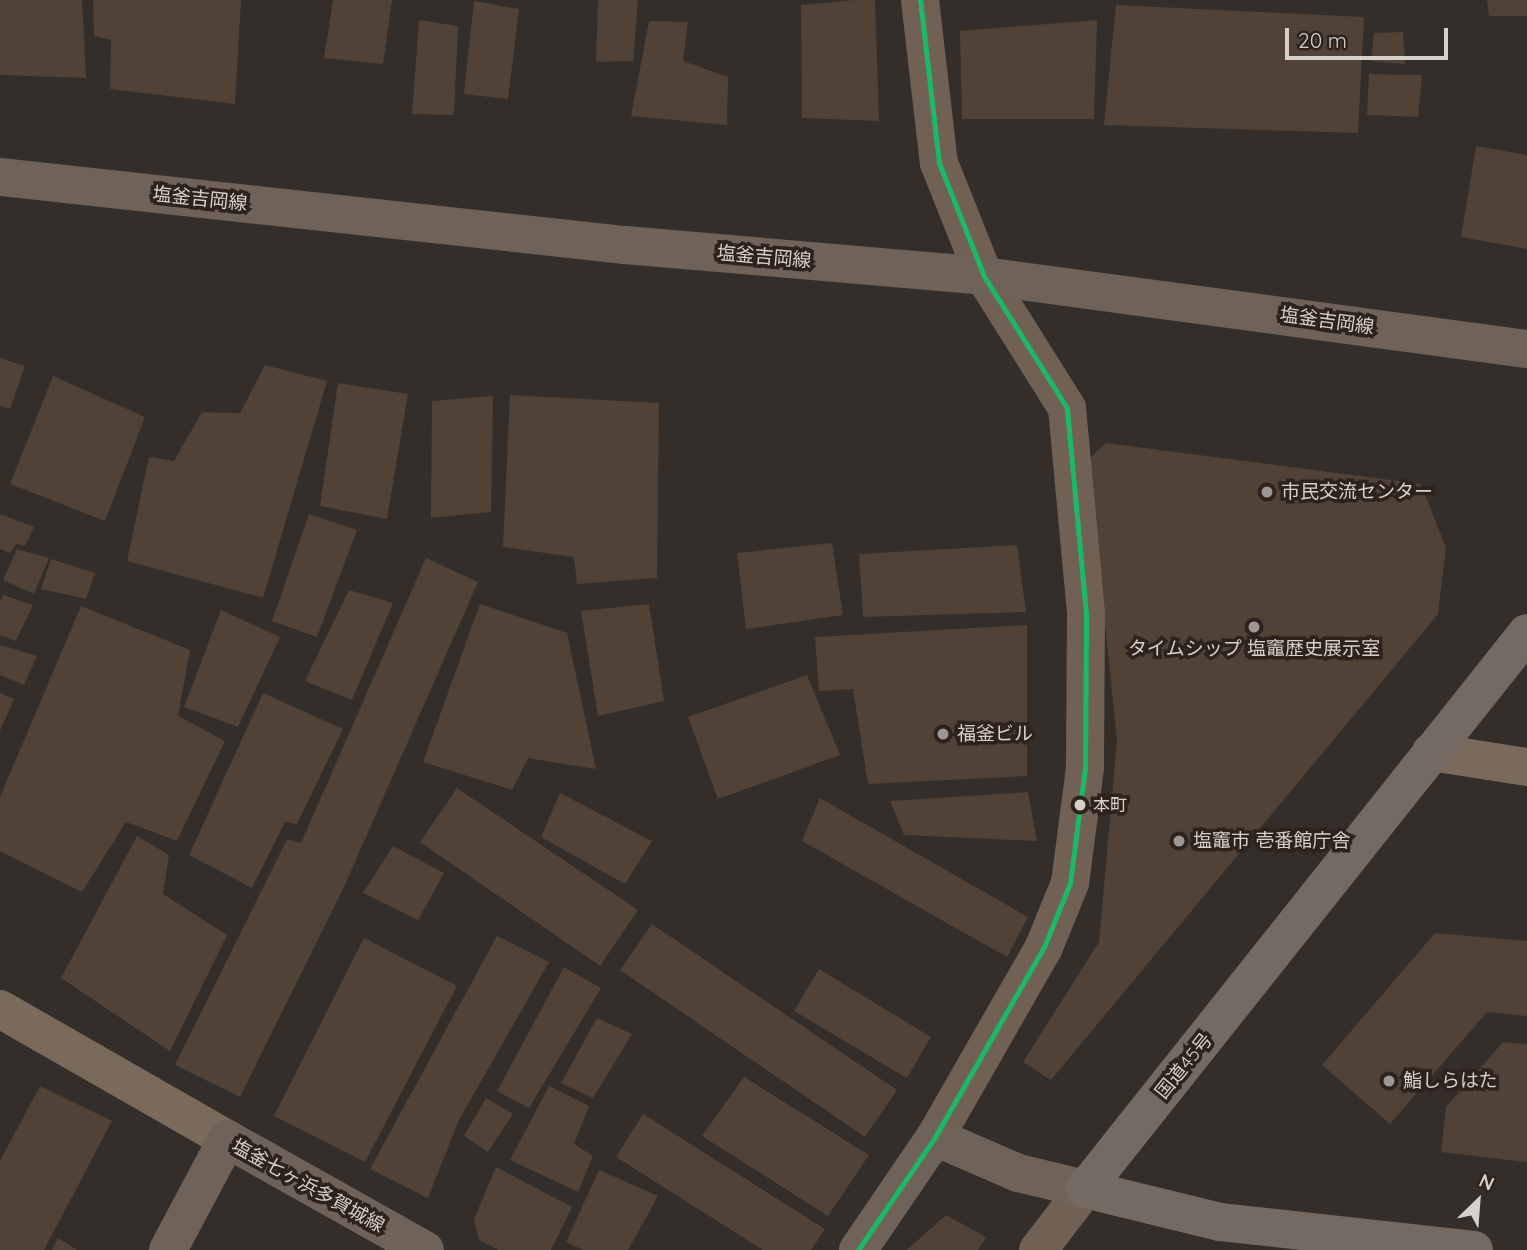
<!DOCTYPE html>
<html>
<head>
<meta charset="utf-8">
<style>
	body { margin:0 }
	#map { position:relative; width:1527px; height:1250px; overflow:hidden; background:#332e2a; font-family:Quicksand,"Noto Sans JP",sans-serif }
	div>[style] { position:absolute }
	.building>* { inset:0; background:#504236 }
	.street>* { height:38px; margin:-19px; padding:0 19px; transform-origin:19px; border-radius:19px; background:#796a5c }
	.secondary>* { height:38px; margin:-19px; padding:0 19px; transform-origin:19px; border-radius:19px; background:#716155 }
	.primary>* { height:38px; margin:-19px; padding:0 19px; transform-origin:19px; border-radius:19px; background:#6e6259 }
	.highway>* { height:38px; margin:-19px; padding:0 19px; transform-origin:19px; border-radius:19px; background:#746a62 }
	.bus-1>* { height:5px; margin:-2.5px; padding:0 2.5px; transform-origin:2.5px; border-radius:2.5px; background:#1ab867 }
	.dots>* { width:19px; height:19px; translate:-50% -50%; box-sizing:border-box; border:4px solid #2d231c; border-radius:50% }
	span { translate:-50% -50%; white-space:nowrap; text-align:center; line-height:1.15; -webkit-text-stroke:7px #2d231c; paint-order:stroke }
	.bus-label { font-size:17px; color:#d6d0cb }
	.left { translate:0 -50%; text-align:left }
	.street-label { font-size:19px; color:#d6d0cb }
	.poi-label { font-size:19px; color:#d6d0cb }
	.north { position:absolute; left:1443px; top:1166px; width:70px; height:70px; -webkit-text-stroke:5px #2d231c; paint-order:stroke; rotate:25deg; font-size:19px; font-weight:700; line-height:28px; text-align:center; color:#d6d0cb }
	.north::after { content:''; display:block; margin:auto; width:24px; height:32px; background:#d6d0cb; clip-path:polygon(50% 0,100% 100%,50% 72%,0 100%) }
	.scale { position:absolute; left:1285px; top:28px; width:163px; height:32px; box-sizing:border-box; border:4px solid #d6d0cb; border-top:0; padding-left:9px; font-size:21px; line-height:24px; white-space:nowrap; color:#d6d0cb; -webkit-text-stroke:5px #2d231c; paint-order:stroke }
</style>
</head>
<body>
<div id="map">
	<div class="building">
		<div style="clip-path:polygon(0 0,82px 0,86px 78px,0 75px)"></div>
		<div style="clip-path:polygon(93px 0,241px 0,235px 104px,110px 89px,111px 40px,94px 36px)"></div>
		<div style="clip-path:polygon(333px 0,392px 0,383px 64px,324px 58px)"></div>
		<div style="clip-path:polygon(598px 0,638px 0,633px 61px,596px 62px)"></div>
		<div style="clip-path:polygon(854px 0,875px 0,879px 121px,802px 118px,801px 5px)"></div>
		<div style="clip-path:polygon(1487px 0,1527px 0,1527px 16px,1489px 16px)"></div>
		<div style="clip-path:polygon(474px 1px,519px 9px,508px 99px,464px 94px)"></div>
		<div style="clip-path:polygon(1116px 5px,1364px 17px,1358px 133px,1104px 125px)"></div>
		<div style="clip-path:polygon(419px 20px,458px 26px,454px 115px,412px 114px)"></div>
		<div style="clip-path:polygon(1097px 20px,1094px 119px,962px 119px,960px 31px)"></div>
		<div style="clip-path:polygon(649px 21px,688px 22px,683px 61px,728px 77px,727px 125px,631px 116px)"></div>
		<div style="clip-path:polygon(1403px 32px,1405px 64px,1371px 61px,1374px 33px)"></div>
		<div style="clip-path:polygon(1369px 74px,1422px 75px,1418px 117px,1367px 115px)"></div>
		<div style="clip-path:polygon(1476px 146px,1527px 155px,1527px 249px,1461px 237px)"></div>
		<div style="clip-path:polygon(0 358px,25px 366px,10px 409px,0 406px)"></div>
		<div style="clip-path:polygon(265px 365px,327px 381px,263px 598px,127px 561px,149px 457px,174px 461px,202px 412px,240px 413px)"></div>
		<div style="clip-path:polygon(53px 376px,145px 417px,105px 521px,10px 484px)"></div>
		<div style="clip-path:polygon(338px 383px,408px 394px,387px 519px,320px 506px)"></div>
		<div style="clip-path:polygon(510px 395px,659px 403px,657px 578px,577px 584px,574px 557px,503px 547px)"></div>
		<div style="clip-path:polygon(493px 396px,491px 512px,431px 518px,432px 401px)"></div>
		<div style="clip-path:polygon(1106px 443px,1421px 484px,1446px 548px,1438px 614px,1051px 1080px,1023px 1062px,1099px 942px,1117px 740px,1088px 460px)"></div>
		<div style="clip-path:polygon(0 514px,34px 527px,25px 546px,16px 544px,10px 553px,0 549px)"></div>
		<div style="clip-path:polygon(309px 514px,357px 530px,317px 637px,272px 621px)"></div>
		<div style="clip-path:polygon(832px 543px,843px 615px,746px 629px,737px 553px)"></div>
		<div style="clip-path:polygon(1017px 545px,1026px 612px,863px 617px,859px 554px)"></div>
		<div style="clip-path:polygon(17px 549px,49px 558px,34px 594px,3px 580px)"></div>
		<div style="clip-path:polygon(426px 558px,478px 582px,344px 887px,240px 1097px,175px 1065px,287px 839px,301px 843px)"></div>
		<div style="clip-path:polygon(51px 559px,95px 573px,86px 599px,41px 589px)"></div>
		<div style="clip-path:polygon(349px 590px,393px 603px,352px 700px,305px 681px)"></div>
		<div style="clip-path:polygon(3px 595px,33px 605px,16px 641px,0 635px,0 602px)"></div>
		<div style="clip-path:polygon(480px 604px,567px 633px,596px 769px,528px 758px,512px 790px,423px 762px)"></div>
		<div style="clip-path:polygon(649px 604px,664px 701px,598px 716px,581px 611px)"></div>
		<div style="clip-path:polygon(81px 606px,190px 650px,178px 716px,225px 741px,177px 841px,126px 822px,82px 892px,0 851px,0 797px)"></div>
		<div style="clip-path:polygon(221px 610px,280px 637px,238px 727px,184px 707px)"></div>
		<div style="clip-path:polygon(1027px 625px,1027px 776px,868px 784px,853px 689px,819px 691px,815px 637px)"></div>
		<div style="clip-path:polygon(0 645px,37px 656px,24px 685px,0 675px)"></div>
		<div style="clip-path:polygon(807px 675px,840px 755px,718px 799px,688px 717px)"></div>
		<div style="clip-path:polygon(0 693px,14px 699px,0 731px)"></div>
		<div style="clip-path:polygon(263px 693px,343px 729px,297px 824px,285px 822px,252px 888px,189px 855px)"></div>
		<div style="clip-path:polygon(457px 788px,638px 910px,600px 966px,420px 842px)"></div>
		<div style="clip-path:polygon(1028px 792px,1037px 841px,904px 835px,890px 801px)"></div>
		<div style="clip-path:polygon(560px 793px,652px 841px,625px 884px,541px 837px)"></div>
		<div style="clip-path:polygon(820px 798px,1028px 917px,1007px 957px,802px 841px)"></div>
		<div style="clip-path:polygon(137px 836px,169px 855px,163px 894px,227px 935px,170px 1051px,61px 978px)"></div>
		<div style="clip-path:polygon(393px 846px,444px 873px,418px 920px,363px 893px)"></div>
		<div style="clip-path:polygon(652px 924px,897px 1090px,865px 1137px,620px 970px)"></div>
		<div style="clip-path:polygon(1435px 933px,1527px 941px,1527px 1016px,1487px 1012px,1390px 1124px,1322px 1065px)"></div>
		<div style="clip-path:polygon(497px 936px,549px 962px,459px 1120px,428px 1198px,370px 1169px)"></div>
		<div style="clip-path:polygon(364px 938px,457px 986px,365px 1162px,274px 1116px)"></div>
		<div style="clip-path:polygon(564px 967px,601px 988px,529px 1108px,497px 1091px)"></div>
		<div style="clip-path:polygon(819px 969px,931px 1037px,907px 1078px,794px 1011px)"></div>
		<div style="clip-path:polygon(597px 1018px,632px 1034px,593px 1098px,561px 1083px)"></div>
		<div style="clip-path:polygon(1503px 1042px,1527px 1044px,1527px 1162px,1441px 1152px,1446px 1107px)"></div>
		<div style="clip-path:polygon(744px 1077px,869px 1155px,828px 1216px,702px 1136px)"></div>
		<div style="clip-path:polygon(40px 1086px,112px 1121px,44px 1250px,0 1250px,0 1161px)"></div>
		<div style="clip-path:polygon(549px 1086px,589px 1106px,574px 1144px,593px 1156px,578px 1192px,510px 1160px)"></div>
		<div style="clip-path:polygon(486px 1098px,513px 1114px,488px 1152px,464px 1136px)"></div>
		<div style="clip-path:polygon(643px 1114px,825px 1229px,811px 1250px,763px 1250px,616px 1157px)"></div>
		<div style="clip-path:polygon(496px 1167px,572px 1207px,551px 1250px,499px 1250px,479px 1240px,474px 1219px)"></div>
		<div style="clip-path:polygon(599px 1170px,658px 1196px,628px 1250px,583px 1250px,566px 1242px)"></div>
		<div style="clip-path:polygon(946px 1215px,986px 1237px,978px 1250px,907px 1250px)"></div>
		<div style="clip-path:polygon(58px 1238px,77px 1250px,52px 1250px)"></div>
	</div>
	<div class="street">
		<div style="left:1431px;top:752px;width:97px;rotate:8.9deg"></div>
		<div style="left:0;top:1009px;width:262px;rotate:29.8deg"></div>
	</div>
	<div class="secondary">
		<div style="left:920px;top:0;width:164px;rotate:83.4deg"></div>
		<div style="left:939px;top:163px;width:122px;rotate:68.3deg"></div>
		<div style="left:984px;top:276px;width:156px;rotate:57.8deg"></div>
		<div style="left:1067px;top:408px;width:207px;rotate:84.7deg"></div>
		<div style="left:1086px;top:614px;width:154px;rotate:90.4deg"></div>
		<div style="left:1085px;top:768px;width:116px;rotate:97.4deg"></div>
		<div style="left:1070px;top:883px;width:69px;rotate:112.1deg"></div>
		<div style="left:1044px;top:947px;width:219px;rotate:119.8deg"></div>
		<div style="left:1038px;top:1250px;width:77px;rotate:-52.4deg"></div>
	</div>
	<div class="primary">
		<div style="left:0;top:177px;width:629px;rotate:6.21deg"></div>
		<div style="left:625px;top:245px;width:360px;rotate:4.9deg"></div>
		<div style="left:984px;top:276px;width:548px;rotate:7.66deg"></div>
		<div style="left:168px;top:1250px;width:126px;rotate:-62deg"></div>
		<div style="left:227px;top:1139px;width:227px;rotate:29.3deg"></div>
		<div style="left:858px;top:1250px;width:137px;rotate:-55.7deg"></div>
		<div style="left:935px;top:1137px;width:90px;rotate:23.4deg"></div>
		<div style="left:1018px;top:1173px;width:69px;rotate:13.4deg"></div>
	</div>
	<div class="highway">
		<div style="left:1474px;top:1250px;width:256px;rotate:-173.7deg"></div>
		<div style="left:1220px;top:1222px;width:139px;rotate:-166.3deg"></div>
		<div style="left:1085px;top:1189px;width:710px;rotate:-51.52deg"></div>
	</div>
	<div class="bus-1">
		<div style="left:858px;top:1250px;width:137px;rotate:-55.7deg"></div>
		<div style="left:935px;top:1137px;width:219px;rotate:-60.2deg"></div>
		<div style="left:1044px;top:947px;width:69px;rotate:-67.9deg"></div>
		<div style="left:1070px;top:883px;width:116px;rotate:-82.6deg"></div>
		<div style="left:1085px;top:768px;width:154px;rotate:-89.6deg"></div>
		<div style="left:1086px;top:614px;width:207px;rotate:-95.3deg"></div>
		<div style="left:1067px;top:408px;width:156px;rotate:-122.2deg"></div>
		<div style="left:984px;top:276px;width:122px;rotate:-111.7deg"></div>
		<div style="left:939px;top:163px;width:164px;rotate:-96.6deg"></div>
	</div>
	<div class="dots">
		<div style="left:1267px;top:492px;background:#9d9793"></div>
		<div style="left:1254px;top:627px;background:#9d9793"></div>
		<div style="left:943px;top:734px;background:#9d9793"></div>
		<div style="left:1080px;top:805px;background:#d6d0cb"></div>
		<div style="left:1179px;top:841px;background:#9d9793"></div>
		<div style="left:1389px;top:1081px;background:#9d9793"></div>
	</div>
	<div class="bus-label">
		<span class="left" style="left:1093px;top:805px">本町</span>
	</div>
	<div class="street-label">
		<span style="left:200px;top:199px;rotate:6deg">塩釜吉岡線</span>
		<span style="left:764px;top:257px;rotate:5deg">塩釜吉岡線</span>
		<span style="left:1327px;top:321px;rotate:8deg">塩釜吉岡線</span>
		<span style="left:1184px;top:1066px;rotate:-51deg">国道45号</span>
		<span style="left:308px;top:1186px;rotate:29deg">塩釜七ヶ浜多賀城線</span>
	</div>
	<div class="poi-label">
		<span class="left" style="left:1281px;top:492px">市民交流センター</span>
		<span style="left:1254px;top:649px">タイムシップ 塩竈歴史展示室</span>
		<span class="left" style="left:957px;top:734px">福釜ビル</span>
		<span class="left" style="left:1193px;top:841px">塩竈市 壱番館庁舎</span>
		<span class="left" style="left:1403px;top:1081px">鮨しらはた</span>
	</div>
	<div class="north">N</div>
	<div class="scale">20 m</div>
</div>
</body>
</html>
